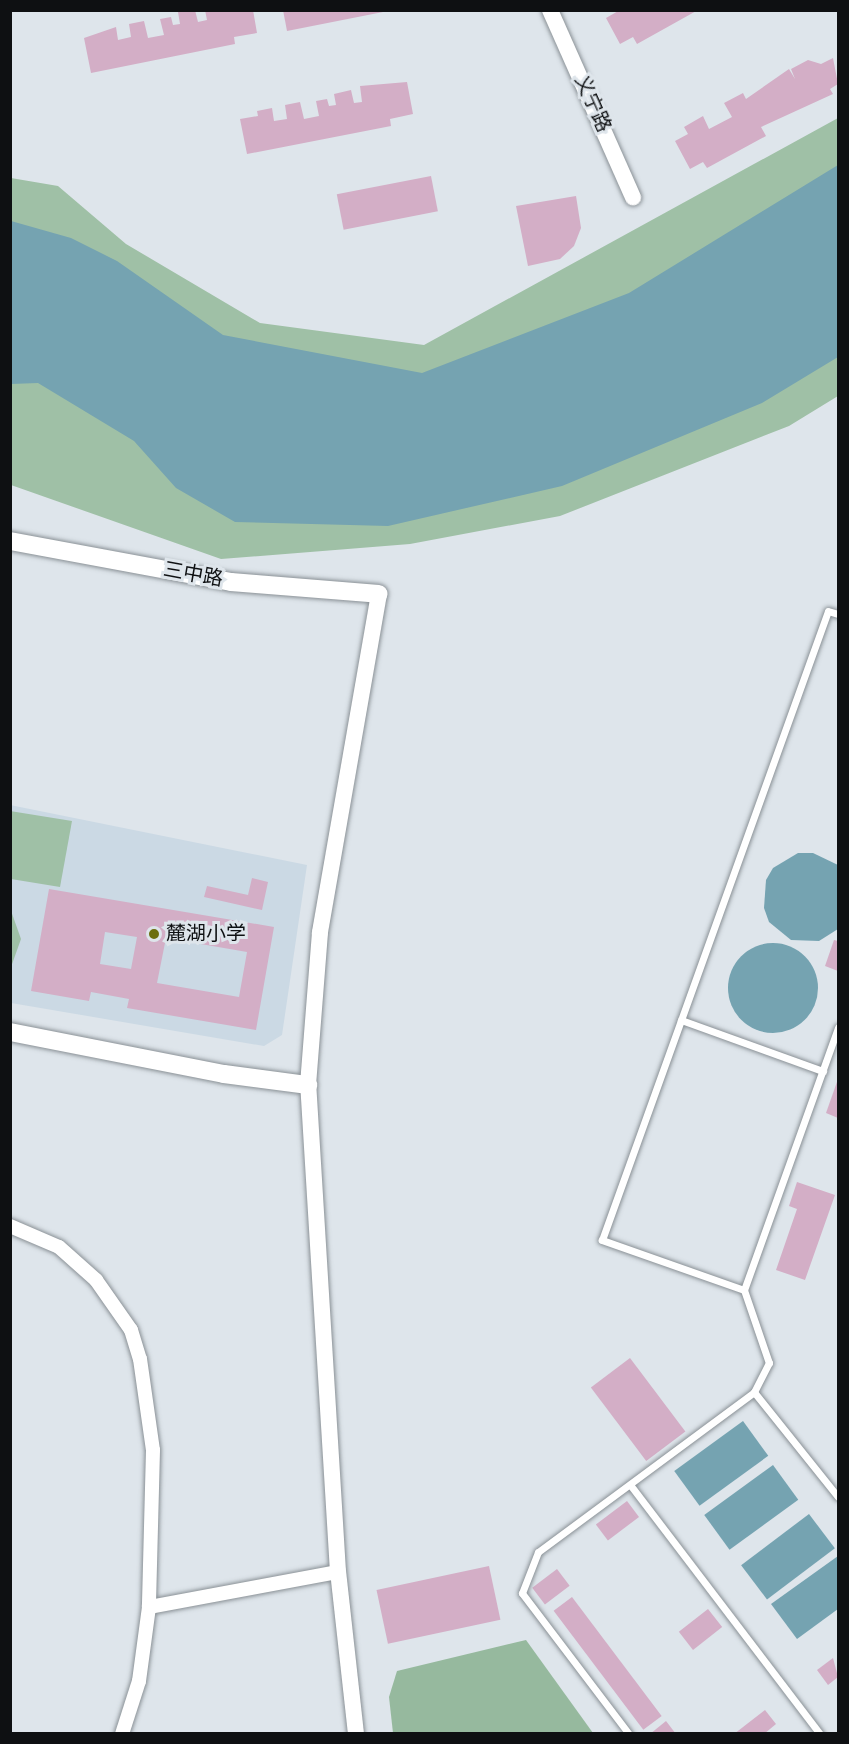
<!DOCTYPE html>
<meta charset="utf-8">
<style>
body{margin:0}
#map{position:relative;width:849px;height:1744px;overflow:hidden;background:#dee5eb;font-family:Spectral,"Noto Sans SC",serif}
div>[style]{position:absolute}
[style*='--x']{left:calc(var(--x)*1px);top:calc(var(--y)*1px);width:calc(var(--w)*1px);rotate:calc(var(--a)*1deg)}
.built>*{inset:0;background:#cbd9e4}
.green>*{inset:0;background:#9fc0a6}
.forest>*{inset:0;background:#96b99e}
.water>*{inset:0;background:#75a3b1;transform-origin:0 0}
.round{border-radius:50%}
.building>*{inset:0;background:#d3aec6;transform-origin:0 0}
.roads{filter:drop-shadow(0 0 2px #8a9196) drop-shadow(0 0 2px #8a9196)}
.service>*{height:7px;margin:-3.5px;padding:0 3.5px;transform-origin:3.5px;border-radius:3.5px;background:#fff}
.minor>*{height:14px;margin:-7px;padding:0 7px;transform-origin:7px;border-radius:7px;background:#fff}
.tertiary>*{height:16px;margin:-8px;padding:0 8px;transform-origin:8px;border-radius:8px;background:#fff}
.secondary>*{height:18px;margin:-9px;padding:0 9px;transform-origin:9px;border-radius:9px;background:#fff}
.dots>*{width:16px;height:16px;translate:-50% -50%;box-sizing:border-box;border:3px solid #dee5eb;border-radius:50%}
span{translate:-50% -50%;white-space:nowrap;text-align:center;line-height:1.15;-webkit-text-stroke:6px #dee5eb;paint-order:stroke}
.street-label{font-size:20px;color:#0e1012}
.poi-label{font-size:20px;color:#0e1012}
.left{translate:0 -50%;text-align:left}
.frame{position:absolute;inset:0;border:12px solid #0e1012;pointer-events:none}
</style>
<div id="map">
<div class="built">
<i style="clip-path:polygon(10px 805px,307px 865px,282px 1035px,264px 1046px,11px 1003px)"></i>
</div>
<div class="green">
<i style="clip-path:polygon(838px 118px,838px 396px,789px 426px,560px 516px,410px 544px,221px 559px,11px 485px,11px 178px,58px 186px,126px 244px,260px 323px,424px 345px)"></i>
<i style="clip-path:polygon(10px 811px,72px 821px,60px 887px,11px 879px)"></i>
<i style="clip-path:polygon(10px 908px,21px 939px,11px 967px,10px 967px)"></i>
</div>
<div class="forest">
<i style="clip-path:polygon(526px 1640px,593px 1733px,393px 1733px,389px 1697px,397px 1671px)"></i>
</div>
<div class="water">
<i style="clip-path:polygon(838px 165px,838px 357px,762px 403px,562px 486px,388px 526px,235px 522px,176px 488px,134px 441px,38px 383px,11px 384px,11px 221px,71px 238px,117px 261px,223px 335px,422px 373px,629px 293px)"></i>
<i style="clip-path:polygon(798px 853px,813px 853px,838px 865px,838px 929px,819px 941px,791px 940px,769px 922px,764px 908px,766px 880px,773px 868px)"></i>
<i class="round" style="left:728px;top:943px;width:90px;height:90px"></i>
<i style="left:743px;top:1421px;width:43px;height:85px;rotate:54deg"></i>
<i style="left:773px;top:1465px;width:43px;height:85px;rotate:54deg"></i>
<i style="left:809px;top:1514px;width:43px;height:85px;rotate:53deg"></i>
<i style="clip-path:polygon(838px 1556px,838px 1609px,797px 1639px,771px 1604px)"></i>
</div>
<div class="building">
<i style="clip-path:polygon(186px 10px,195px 10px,198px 22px,207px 20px,205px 10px,253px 10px,257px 33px,234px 37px,235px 44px,91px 73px,84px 38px,116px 27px,118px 40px,131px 37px,129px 24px,144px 21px,148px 38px,164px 35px,160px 19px,171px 17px,173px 25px,180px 24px,178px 12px)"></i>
<i style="clip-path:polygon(283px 10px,383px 10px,383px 12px,287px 31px)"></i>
<i style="clip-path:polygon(620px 10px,698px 10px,637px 44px,633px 37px,620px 44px,606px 18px)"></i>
<i style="clip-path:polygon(833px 58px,838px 84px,830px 89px,833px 94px,761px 127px,766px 136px,707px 168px,703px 162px,690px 169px,675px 141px,688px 134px,684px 127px,703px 116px,709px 129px,732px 117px,724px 103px,743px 93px,746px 99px,789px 69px,795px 79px,791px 69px,808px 60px,821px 64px)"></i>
<i style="clip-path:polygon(407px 82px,413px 114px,390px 119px,391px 126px,247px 154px,240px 119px,258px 116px,257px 111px,272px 108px,274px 121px,287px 119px,285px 105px,300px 102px,304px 119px,319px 116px,316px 101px,327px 99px,329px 106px,336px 105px,334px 94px,351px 90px,354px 103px,362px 102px,360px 86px)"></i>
<i style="left:431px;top:176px;width:36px;height:96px;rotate:79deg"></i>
<i style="clip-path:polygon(576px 196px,581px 228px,574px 246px,560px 259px,528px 266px,516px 206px)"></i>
<i style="clip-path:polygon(252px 878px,268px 882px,262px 910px,204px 897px,207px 886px,248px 895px)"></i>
<i style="clip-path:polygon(evenodd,49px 889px,274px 927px,256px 1030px,127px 1008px,129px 999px,91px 992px,89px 1001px,31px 991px,49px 889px,105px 932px,137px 937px,131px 969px,100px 964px,105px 932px,49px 889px,166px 938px,247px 952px,239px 997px,157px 983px,166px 938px)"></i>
<i style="clip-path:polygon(834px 940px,838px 941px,838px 971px,825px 966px)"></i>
<i style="clip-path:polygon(838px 1079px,838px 1118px,826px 1113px)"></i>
<i style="clip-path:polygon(797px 1182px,835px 1195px,805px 1280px,776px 1270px,797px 1209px,789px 1206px)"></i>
<i style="left:630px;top:1358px;width:92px;height:49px;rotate:53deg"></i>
<i style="left:627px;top:1501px;width:20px;height:39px;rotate:53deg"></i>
<i style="left:489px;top:1566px;width:55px;height:115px;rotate:78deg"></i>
<i style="left:557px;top:1569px;width:21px;height:31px;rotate:53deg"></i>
<i style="left:572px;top:1597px;width:149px;height:23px;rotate:53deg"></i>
<i style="left:708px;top:1609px;width:23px;height:37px;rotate:52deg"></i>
<i style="clip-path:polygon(833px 1658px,838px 1677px,828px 1685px,817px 1670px)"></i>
<i style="clip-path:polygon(765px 1710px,776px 1724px,764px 1734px,734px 1734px)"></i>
<i style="clip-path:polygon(666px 1721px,676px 1734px,650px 1734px)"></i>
</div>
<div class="roads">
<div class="service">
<i style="--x:681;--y:1020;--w:151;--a:19.8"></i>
<i style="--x:744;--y:1290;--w:151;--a:-160.6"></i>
<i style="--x:602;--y:1240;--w:668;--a:-70.24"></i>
<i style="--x:828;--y:611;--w:10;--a:17"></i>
<i style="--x:754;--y:1392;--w:33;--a:-63"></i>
<i style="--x:769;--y:1363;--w:77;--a:-108.9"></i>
<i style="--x:744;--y:1290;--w:279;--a:-70.3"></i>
<i style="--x:631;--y:1486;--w:312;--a:52.7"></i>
<i style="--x:629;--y:1734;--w:177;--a:-127.2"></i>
<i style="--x:522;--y:1593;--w:44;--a:-68.7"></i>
<i style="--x:538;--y:1552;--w:269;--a:-36.5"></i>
<i style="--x:754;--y:1392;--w:134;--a:51.3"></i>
</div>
<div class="minor">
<i style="--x:10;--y:1226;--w:53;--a:23.2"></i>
<i style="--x:59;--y:1247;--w:50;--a:41.7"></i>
<i style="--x:96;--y:1280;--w:61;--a:55"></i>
<i style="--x:131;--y:1330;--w:30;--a:73"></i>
<i style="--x:140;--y:1359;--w:92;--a:81.9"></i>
<i style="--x:153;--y:1450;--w:157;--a:91.5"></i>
<i style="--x:149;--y:1607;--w:75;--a:97.7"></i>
<i style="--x:139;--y:1681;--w:56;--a:107.8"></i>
<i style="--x:149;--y:1607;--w:192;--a:-10.5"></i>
</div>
<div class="tertiary">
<i style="--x:550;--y:10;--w:205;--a:66.1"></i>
<i style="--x:356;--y:1734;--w:163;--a:-96.3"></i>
<i style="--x:338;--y:1572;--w:488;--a:-93.5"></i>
<i style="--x:308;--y:1085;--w:153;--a:-85.5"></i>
<i style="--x:320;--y:932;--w:343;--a:-80.1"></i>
</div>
<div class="secondary">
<i style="--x:10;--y:541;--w:225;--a:10.5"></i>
<i style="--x:231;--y:582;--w:148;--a:4.6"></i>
<i style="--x:10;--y:1032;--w:218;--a:11.1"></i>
<i style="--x:224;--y:1074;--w:85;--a:7.5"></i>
</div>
</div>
<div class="dots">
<i style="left:154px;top:934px;background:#6b6d0e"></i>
</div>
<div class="street-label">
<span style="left:592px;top:104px;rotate:66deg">义宁路</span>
<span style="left:193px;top:575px;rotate:10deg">三中路</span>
</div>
<div class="poi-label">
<span class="left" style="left:166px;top:934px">麓湖小学</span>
</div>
<div class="frame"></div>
</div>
